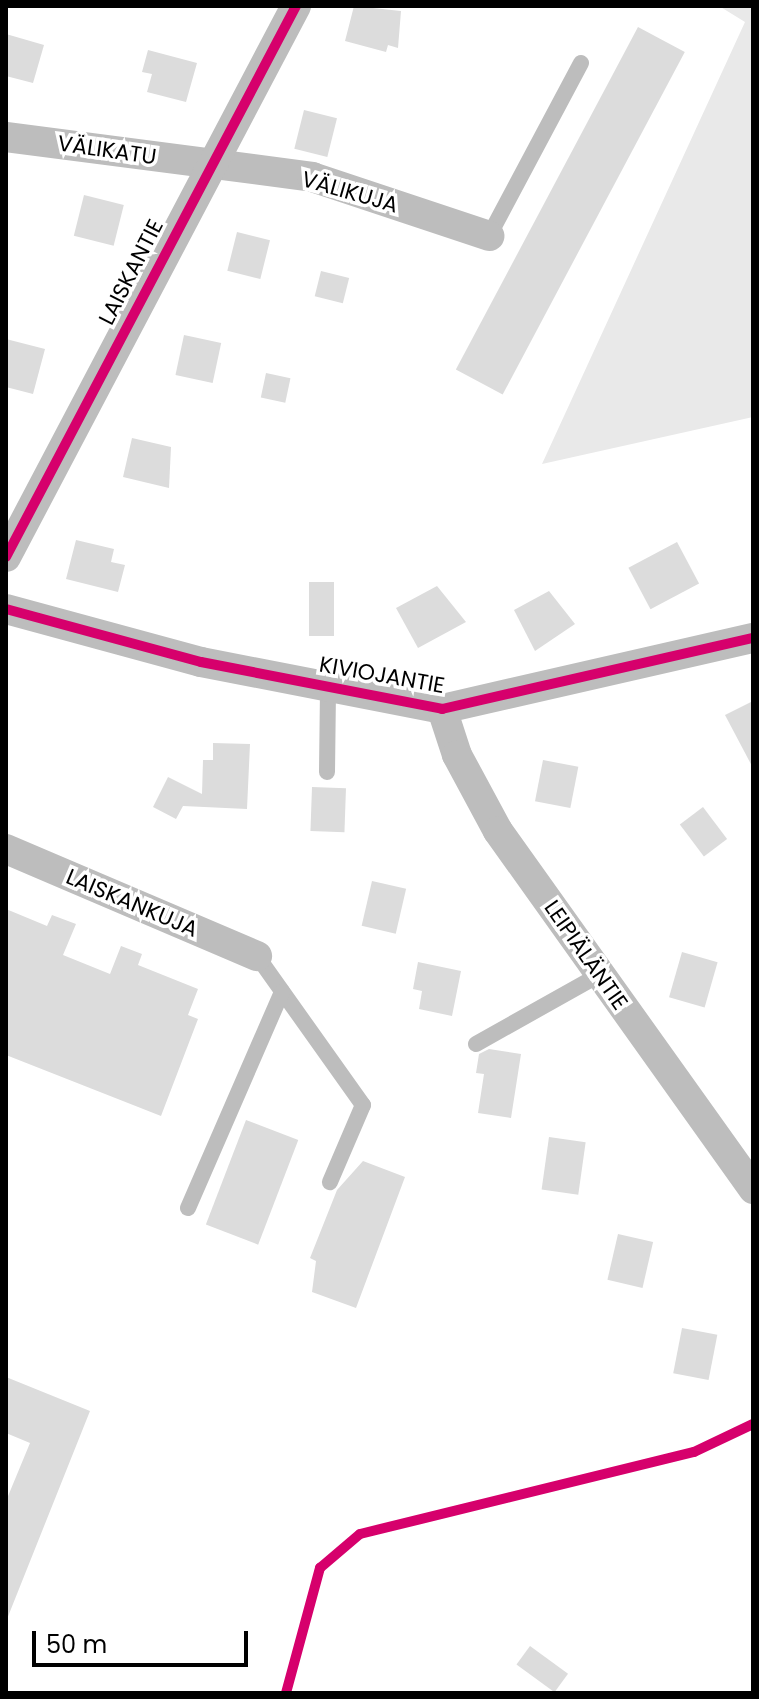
<!DOCTYPE html>
<meta charset="utf-8">
<style>
body{margin:0}
#map{position:relative;width:759px;height:1699px;overflow:hidden;background:#fff;font-family:Poppins,sans-serif}
div>[style]{position:absolute}
[style*='--x']{left:calc(var(--x)*1px);top:calc(var(--y)*1px);width:calc(var(--w)*1px);rotate:calc(var(--a)*1deg)}
.green>*{inset:0;background:#e9e9e9}
.building>*{inset:0;background:#dcdcdc;transform-origin:0 0}
.service>*{height:16px;margin:-8px;padding:0 8px;transform-origin:8px;border-radius:8px;background:#bdbdbd}
.minor>*{height:30px;margin:-15px;padding:0 15px;transform-origin:15px;border-radius:15px;background:#bdbdbd}
.cycleway>*{height:10px;margin:-5px;padding:0 5px;transform-origin:5px;border-radius:5px;background:#d6006c}
span{translate:-50% -50%;white-space:nowrap;text-align:center;line-height:1.15;-webkit-text-stroke:7px #fff;paint-order:stroke}
.street-label{font-size:22px;color:#000}
.frame{position:absolute;inset:0;border:8px solid #000;pointer-events:none}
.scale{position:absolute;left:32px;top:1631px;width:216px;height:36px;box-sizing:border-box;border:4px solid #000;border-top:0;padding-left:10px;font-size:24px;line-height:28px;white-space:nowrap;color:#000;-webkit-text-stroke:6px #fff;paint-order:stroke}
</style>
<div id="map">
<div class="green">
<i style="clip-path:polygon(719px 6px,753px 6px,753px 417px,542px 464px,745px 22px)"></i>
</div>
<div class="building">
<i style="clip-path:polygon(354px 6px,401px 11px,398px 48px,388px 45px,386px 52px,345px 41px)"></i>
<i style="left:638px;top:27px;width:53px;height:388px;rotate:28deg"></i>
<i style="clip-path:polygon(6px 34px,44px 45px,33px 83px,6px 76px)"></i>
<i style="clip-path:polygon(148px 50px,197px 63px,186px 102px,147px 92px,152px 74px,142px 72px)"></i>
<i style="left:304px;top:110px;width:34px;height:40px;rotate:14deg"></i>
<i style="left:84px;top:195px;width:41px;height:42px;rotate:14deg"></i>
<i style="left:237px;top:232px;width:34px;height:40px;rotate:14deg"></i>
<i style="left:321px;top:271px;width:29px;height:26px;rotate:14deg"></i>
<i style="left:184px;top:335px;width:38px;height:41px;rotate:12deg"></i>
<i style="clip-path:polygon(6px 339px,45px 349px,33px 394px,6px 387px)"></i>
<i style="left:266px;top:373px;width:25px;height:25px;rotate:12deg"></i>
<i style="clip-path:polygon(132px 438px,171px 447px,169px 488px,123px 477px)"></i>
<i style="clip-path:polygon(76px 540px,114px 549px,111px 562px,125px 565px,118px 592px,66px 579px)"></i>
<i style="left:677px;top:542px;width:47px;height:55px;rotate:62deg"></i>
<i style="left:309px;top:582px;width:25px;height:54px"></i>
<i style="clip-path:polygon(437px 586px,466px 622px,418px 648px,396px 608px)"></i>
<i style="clip-path:polygon(549px 591px,575px 624px,535px 651px,514px 610px)"></i>
<i style="clip-path:polygon(753px 701px,753px 768px,725px 715px)"></i>
<i style="clip-path:polygon(213px 743px,250px 744px,247px 809px,183px 806px,176px 819px,153px 807px,168px 777px,202px 794px,203px 760px,213px 760px)"></i>
<i style="left:543px;top:760px;width:36px;height:42px;rotate:11deg"></i>
<i style="left:312px;top:787px;width:34px;height:44px;rotate:2deg"></i>
<i style="left:703px;top:807px;width:40px;height:29px;rotate:53deg"></i>
<i style="left:372px;top:881px;width:35px;height:46px;rotate:13deg"></i>
<i style="clip-path:polygon(6px 909px,47px 926px,52px 915px,76px 924px,63px 955px,110px 974px,121px 946px,142px 954px,138px 965px,198px 989px,188px 1015px,198px 1019px,161px 1116px,6px 1055px)"></i>
<i style="left:682px;top:952px;width:37px;height:47px;rotate:16deg"></i>
<i style="clip-path:polygon(418px 962px,461px 971px,452px 1016px,419px 1009px,422px 991px,413px 989px)"></i>
<i style="clip-path:polygon(489px 1049px,521px 1054px,511px 1118px,478px 1113px,484px 1074px,476px 1073px,479px 1054px)"></i>
<i style="left:246px;top:1120px;width:56px;height:112px;rotate:21deg"></i>
<i style="left:549px;top:1137px;width:37px;height:53px;rotate:8deg"></i>
<i style="clip-path:polygon(363px 1161px,405px 1177px,356px 1308px,312px 1292px,316px 1261px,310px 1258px,337px 1190px)"></i>
<i style="left:618px;top:1234px;width:36px;height:47px;rotate:13deg"></i>
<i style="left:682px;top:1328px;width:36px;height:46px;rotate:11deg"></i>
<i style="clip-path:polygon(6px 1377px,90px 1411px,7px 1619px,6px 1501px,30px 1443px,6px 1433px)"></i>
<i style="left:530px;top:1646px;width:47px;height:23px;rotate:36deg"></i>
</div>
<div class="service">
<i style="--x:489;--y:236;--w:196;--a:-62"></i>
<i style="--x:327;--y:772;--w:85;--a:-89.3"></i>
<i style="--x:257;--y:956;--w:183;--a:54.6"></i>
<i style="--x:363;--y:1105;--w:84;--a:113.2"></i>
<i style="--x:476;--y:1044;--w:141;--a:-29.3"></i>
<i style="--x:188;--y:1208;--w:236;--a:-66.5"></i>
</div>
<div class="minor">
<i style="--x:6;--y:137;--w:309;--a:7.4"></i>
<i style="--x:312;--y:177;--w:187;--a:18.4"></i>
<i style="--x:6;--y:557;--w:623;--a:-62.24"></i>
<i style="--x:6;--y:609;--w:202;--a:15.2"></i>
<i style="--x:201;--y:662;--w:246;--a:11"></i>
<i style="--x:442;--y:709;--w:319;--a:-12.9"></i>
<i style="--x:442;--y:709;--w:48;--a:71.9"></i>
<i style="--x:457;--y:755;--w:86;--a:61.7"></i>
<i style="--x:498;--y:831;--w:440;--a:54.5"></i>
<i style="--x:6;--y:849;--w:273;--a:23.1"></i>
</div>
<div class="cycleway">
<i style="--x:6;--y:557;--w:623;--a:-62.24"></i>
<i style="--x:6;--y:609;--w:202;--a:15.2"></i>
<i style="--x:201;--y:662;--w:246;--a:11"></i>
<i style="--x:442;--y:709;--w:319;--a:-12.9"></i>
<i style="--x:286;--y:1693;--w:130;--a:-74.8"></i>
<i style="--x:320;--y:1568;--w:52;--a:-40.4"></i>
<i style="--x:360;--y:1534;--w:344;--a:-13.8"></i>
<i style="--x:694;--y:1452;--w:65;--a:-25.4"></i>
</div>
<div class="street-label">
<span style="left:107px;top:150px;rotate:8deg">VÄLIKATU</span>
<span style="left:350px;top:192px;rotate:16deg">VÄLIKUJA</span>
<span style="left:131px;top:272px;rotate:-63deg">LAISKANTIE</span>
<span style="left:382px;top:675px;rotate:10deg">KIVIOJANTIE</span>
<span style="left:132px;top:903px;rotate:23deg">LAISKANKUJA</span>
<span style="left:586px;top:955px;rotate:55deg">LEIPIÄLÄNTIE</span>
</div>
<div class="frame"></div>
<div class="scale">50 m</div>
</div>
